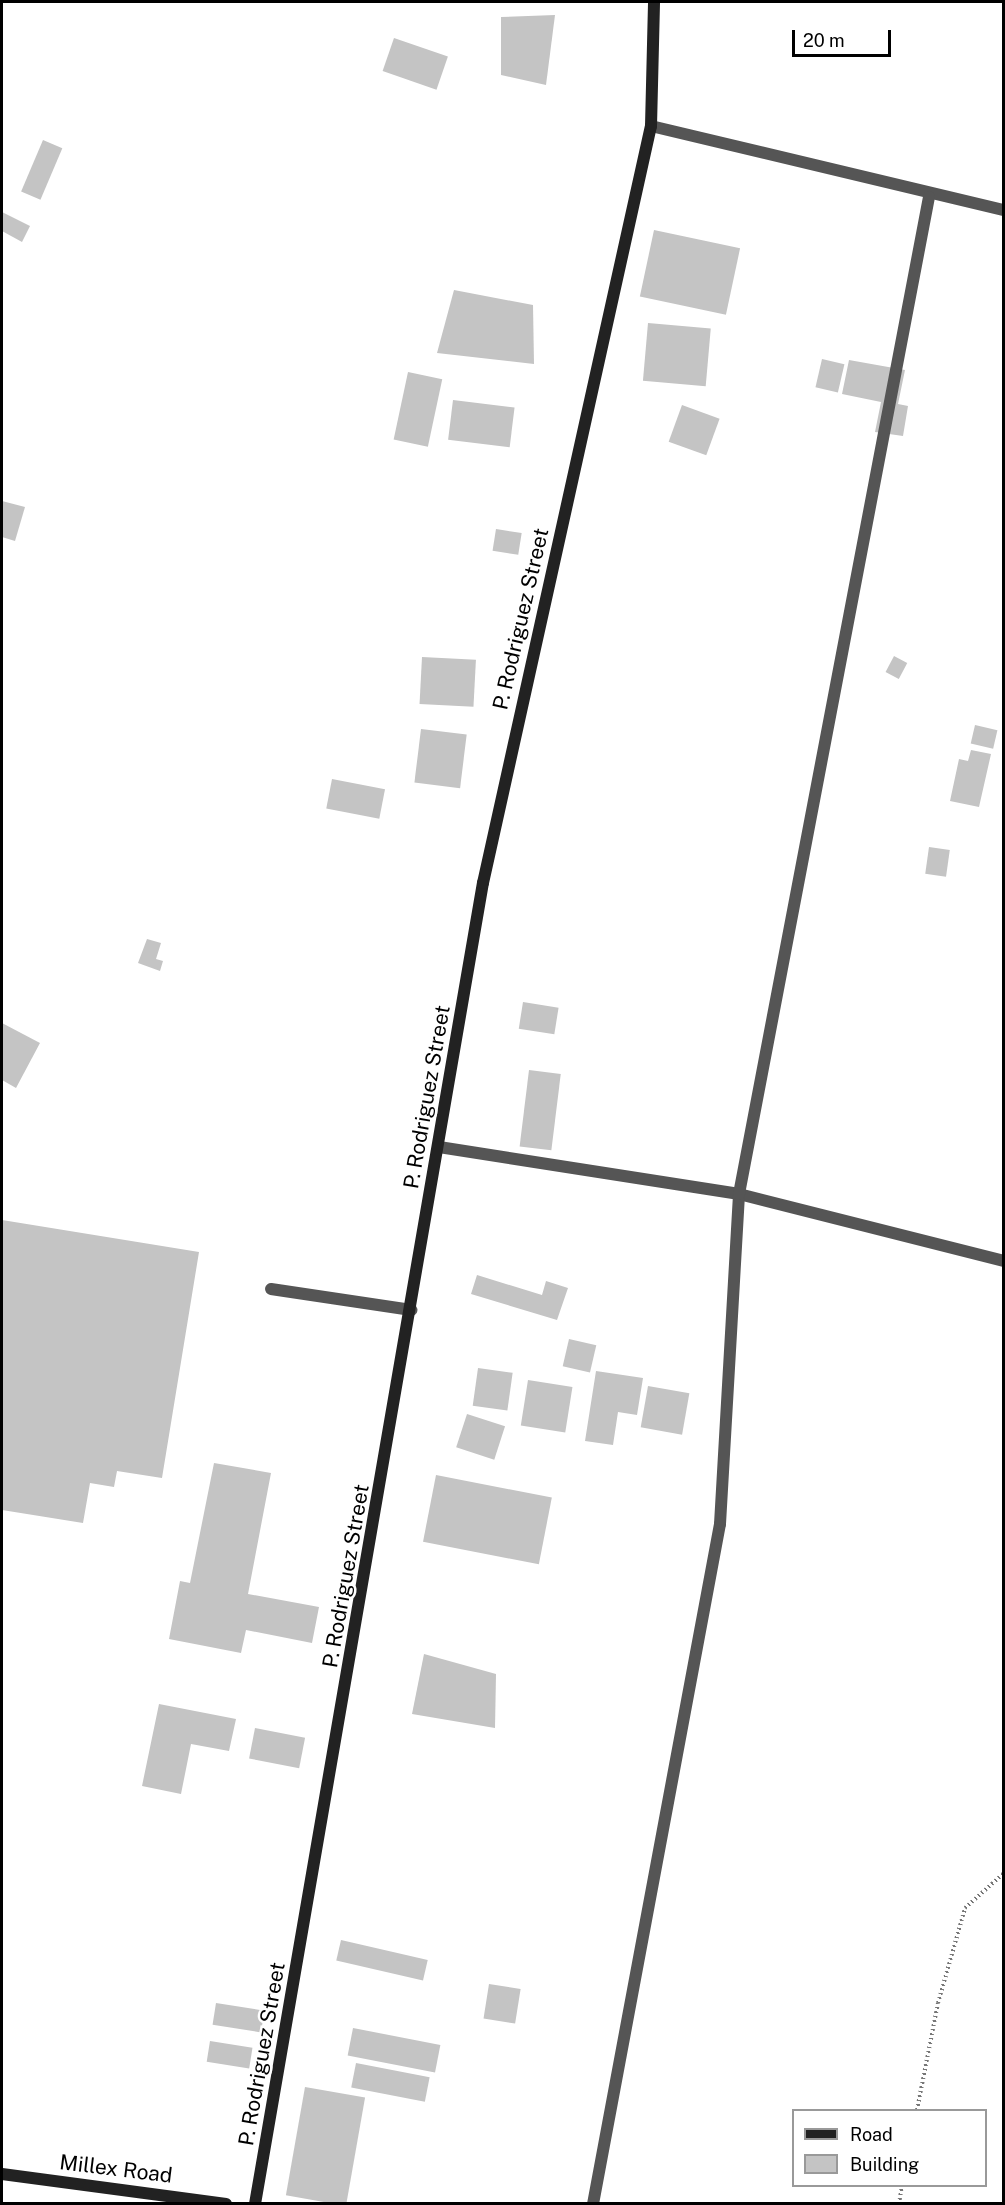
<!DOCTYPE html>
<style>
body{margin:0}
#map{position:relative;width:1005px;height:2205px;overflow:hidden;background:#fff;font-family:"Public Sans",sans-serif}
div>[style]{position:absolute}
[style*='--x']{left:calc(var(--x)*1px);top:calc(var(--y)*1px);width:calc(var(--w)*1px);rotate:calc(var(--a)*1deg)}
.building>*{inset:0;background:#c4c4c4;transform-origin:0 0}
.path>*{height:4px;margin-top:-2px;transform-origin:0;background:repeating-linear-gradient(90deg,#777 0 1.5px,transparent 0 4.5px)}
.lane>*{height:12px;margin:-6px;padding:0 6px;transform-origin:6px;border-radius:6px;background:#555}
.street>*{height:12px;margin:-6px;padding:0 6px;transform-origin:6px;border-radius:6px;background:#555}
.secondary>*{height:12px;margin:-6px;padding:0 6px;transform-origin:6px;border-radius:6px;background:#222}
span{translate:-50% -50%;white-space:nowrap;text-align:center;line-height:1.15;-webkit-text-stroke:5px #fff;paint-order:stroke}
.street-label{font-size:21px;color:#000}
.frame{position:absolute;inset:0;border:3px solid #000;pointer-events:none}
.legend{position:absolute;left:792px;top:2109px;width:195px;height:78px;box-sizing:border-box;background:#fff;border:2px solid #999;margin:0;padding:8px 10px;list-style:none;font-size:18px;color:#000}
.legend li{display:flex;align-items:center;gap:12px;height:30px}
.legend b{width:30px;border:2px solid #999}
.scale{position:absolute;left:792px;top:30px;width:99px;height:27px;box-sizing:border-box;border:3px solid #000;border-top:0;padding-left:8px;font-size:18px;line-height:21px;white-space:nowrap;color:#000;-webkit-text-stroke:4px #fff;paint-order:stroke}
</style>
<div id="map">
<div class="building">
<i style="clip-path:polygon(555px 15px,546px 85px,501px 75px,501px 17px)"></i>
<i style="left:394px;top:38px;width:57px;height:35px;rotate:19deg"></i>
<i style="left:43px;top:140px;width:21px;height:56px;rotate:23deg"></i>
<i style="clip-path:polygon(2px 212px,30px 226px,22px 242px,2px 231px)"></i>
<i style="left:654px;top:230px;width:88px;height:68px;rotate:12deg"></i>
<i style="clip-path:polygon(454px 290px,533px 305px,534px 364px,437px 353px)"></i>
<i style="left:648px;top:323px;width:63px;height:58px;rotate:5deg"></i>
<i style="left:822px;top:359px;width:23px;height:29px;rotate:13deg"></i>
<i style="clip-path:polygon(849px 360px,905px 370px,898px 404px,908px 406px,903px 436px,875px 432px,881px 402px,842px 394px)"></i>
<i style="left:408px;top:372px;width:35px;height:69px;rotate:12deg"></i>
<i style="left:453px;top:400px;width:62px;height:40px;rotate:7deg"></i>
<i style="left:682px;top:405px;width:40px;height:39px;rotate:20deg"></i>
<i style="clip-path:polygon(2px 501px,25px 507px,15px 541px,2px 537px)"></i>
<i style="left:496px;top:529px;width:26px;height:22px;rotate:9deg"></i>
<i style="left:894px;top:656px;width:15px;height:18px;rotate:28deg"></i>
<i style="left:422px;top:657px;width:54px;height:47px;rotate:3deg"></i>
<i style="left:975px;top:725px;width:23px;height:19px;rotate:13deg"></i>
<i style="left:421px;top:729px;width:46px;height:54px;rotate:7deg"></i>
<i style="clip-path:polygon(971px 750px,991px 754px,979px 807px,950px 801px,959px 759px,968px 761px)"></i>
<i style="left:332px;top:779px;width:54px;height:30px;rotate:11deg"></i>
<i style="left:929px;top:847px;width:21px;height:27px;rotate:8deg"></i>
<i style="clip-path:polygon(147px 939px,161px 943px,156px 959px,163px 961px,160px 971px,138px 963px)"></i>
<i style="left:523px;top:1002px;width:36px;height:27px;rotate:9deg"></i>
<i style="clip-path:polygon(2px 1023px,40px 1043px,16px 1088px,2px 1080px)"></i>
<i style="left:529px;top:1070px;width:32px;height:77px;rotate:7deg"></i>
<i style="clip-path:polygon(2px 1220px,199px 1252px,162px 1478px,117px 1471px,114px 1487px,90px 1483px,83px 1523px,2px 1510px)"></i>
<i style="clip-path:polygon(477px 1275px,542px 1295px,546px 1281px,568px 1288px,557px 1320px,471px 1294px)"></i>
<i style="left:569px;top:1339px;width:28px;height:28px;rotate:13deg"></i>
<i style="left:478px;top:1368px;width:35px;height:38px;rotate:8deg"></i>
<i style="clip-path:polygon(596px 1371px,643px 1378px,637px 1415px,618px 1412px,613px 1445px,585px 1441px)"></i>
<i style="left:528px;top:1380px;width:45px;height:46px;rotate:9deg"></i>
<i style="left:648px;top:1386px;width:42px;height:42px;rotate:10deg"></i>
<i style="left:467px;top:1414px;width:40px;height:35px;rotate:18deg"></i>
<i style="clip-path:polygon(214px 1463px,271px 1473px,248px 1594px,319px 1607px,312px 1643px,246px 1630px,241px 1653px,169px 1639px,180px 1581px,190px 1583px)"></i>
<i style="left:436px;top:1475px;width:118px;height:68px;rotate:11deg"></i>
<i style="clip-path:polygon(424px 1654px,496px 1674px,495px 1728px,412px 1714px)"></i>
<i style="clip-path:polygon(159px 1704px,236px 1719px,229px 1751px,191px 1744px,181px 1794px,142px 1786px)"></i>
<i style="left:255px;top:1728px;width:51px;height:31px;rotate:11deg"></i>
<i style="left:341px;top:1940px;width:89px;height:21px;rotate:13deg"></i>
<i style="left:489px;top:1984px;width:32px;height:35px;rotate:9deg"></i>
<i style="left:216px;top:2003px;width:49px;height:22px;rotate:9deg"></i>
<i style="left:353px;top:2028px;width:89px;height:28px;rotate:11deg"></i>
<i style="left:210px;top:2041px;width:43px;height:21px;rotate:9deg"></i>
<i style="left:356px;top:2063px;width:75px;height:25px;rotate:11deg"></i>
<i style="left:305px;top:2087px;width:61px;height:110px;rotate:10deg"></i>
</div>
<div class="path">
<i style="--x:917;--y:2110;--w:109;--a:-78.9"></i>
<i style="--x:938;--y:2003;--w:99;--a:-74.1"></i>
<i style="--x:965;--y:1908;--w:52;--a:-41.9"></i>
<i style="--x:899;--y:2204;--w:18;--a:-81"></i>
</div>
<div class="lane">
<i style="--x:271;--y:1289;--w:142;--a:8.5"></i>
</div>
<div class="street">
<i style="--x:651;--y:126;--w:363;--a:13.4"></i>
<i style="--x:439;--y:1147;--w:304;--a:8.9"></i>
<i style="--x:739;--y:1194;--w:273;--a:14.2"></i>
<i style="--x:593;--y:2204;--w:692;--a:-79.42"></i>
<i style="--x:720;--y:1524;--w:331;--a:-86.7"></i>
<i style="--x:739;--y:1194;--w:1015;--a:-79.21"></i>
</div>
<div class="secondary">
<i style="--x:2;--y:2174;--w:226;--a:7.6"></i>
<i style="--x:255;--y:2204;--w:1341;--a:-80.21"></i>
<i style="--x:483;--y:883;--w:775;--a:-77.49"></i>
<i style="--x:651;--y:126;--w:124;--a:-88.6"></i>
</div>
<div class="street-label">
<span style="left:521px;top:619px;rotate:-77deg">P. Rodriguez Street</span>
<span style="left:427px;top:1097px;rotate:-80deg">P. Rodriguez Street</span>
<span style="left:346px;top:1576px;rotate:-80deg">P. Rodriguez Street</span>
<span style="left:262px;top:2054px;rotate:-80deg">P. Rodriguez Street</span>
<span style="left:116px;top:2169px;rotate:7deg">Millex Road</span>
</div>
<div class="frame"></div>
<ul class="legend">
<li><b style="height:8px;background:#222"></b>Road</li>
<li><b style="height:16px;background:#c4c4c4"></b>Building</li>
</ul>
<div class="scale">20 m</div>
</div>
